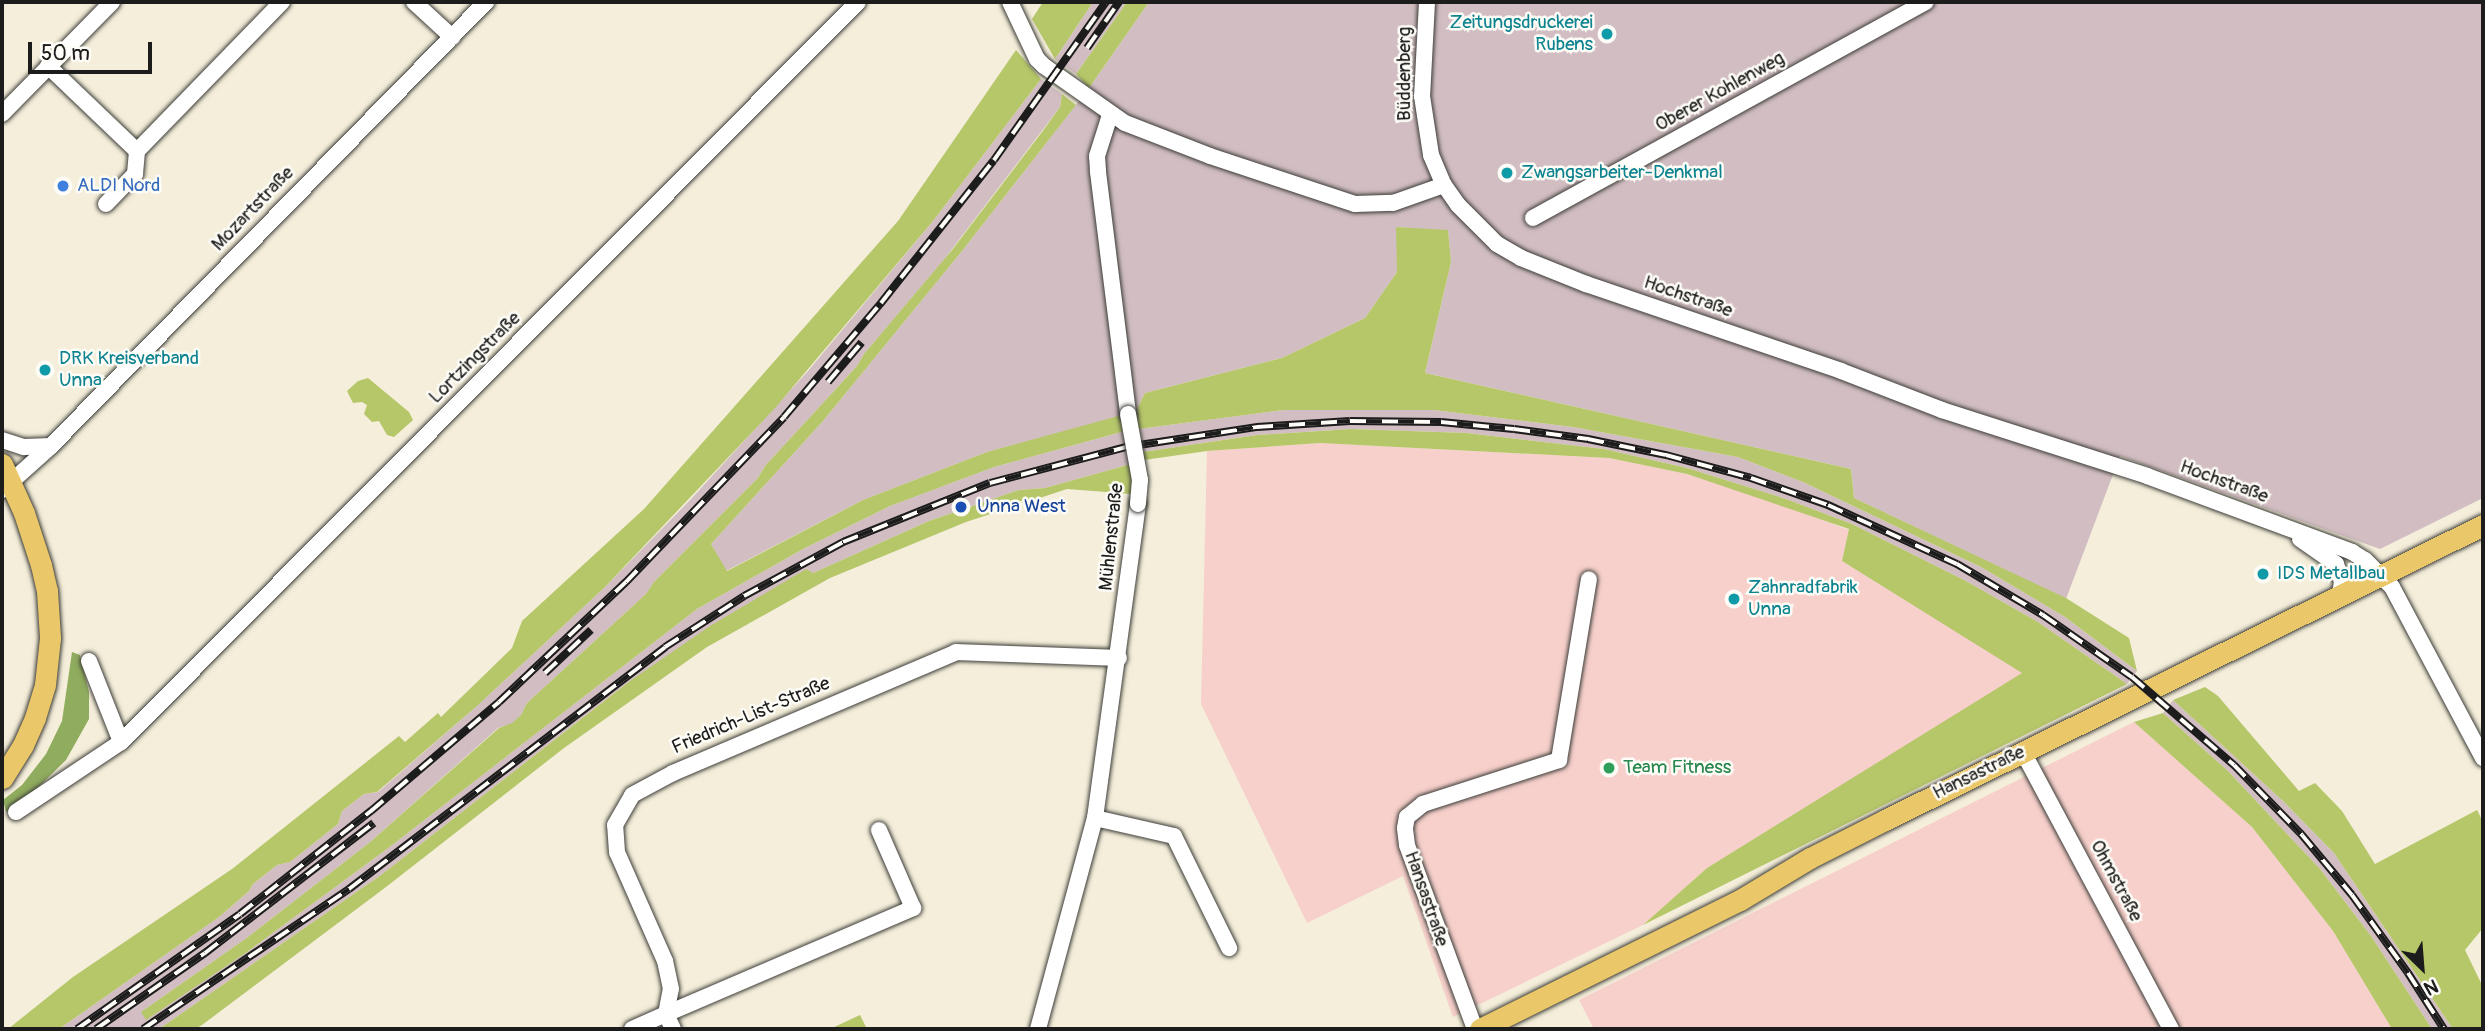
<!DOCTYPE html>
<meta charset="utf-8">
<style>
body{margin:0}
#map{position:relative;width:2485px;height:1031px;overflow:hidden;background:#f4eeda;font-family:Pangolin,sans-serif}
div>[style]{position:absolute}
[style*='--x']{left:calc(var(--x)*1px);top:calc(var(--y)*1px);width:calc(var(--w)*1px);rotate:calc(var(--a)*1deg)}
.built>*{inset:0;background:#f7d0cb}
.industrial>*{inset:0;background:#d2bec2}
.green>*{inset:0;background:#b6c76a}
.forest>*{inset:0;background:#90ac5e}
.roads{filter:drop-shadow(0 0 2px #3c3c38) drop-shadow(0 0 2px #3c3c38)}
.minor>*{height:16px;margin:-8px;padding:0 8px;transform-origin:8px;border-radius:8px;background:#fff}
.major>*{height:21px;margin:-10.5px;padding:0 10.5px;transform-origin:10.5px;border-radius:10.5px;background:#eac769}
.rail>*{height:8px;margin-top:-4px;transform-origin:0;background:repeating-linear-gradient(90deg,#fdfcf7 0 16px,#1c1c1c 0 32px);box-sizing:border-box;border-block:2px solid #1c1c1c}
.bridges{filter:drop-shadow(0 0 2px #3c3c38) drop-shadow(0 0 2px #3c3c38)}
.minor-bridge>*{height:16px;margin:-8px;padding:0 8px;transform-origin:8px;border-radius:8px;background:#fff}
.dots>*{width:19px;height:19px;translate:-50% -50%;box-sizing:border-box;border:4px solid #fdfcf7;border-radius:50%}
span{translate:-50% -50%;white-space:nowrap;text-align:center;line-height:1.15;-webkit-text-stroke:5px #fdfcf7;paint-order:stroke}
.culture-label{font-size:19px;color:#0d838f}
.right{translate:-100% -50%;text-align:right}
.left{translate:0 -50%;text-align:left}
.street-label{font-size:19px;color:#1c1c1c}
.shop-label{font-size:19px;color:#366cbe}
.transit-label{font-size:19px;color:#164399}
.leisure-label{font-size:19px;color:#27864d}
.frame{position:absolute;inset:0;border:4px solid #1c1c1c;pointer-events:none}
.north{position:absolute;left:2387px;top:933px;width:70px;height:70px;-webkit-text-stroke:5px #fdfcf7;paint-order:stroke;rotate:155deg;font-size:19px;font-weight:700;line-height:28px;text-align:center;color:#1c1c1c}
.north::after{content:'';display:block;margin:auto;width:24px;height:32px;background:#1c1c1c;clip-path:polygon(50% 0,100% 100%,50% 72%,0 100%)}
.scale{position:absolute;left:28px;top:42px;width:124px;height:32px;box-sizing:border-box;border:4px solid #1c1c1c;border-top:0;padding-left:9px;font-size:21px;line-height:24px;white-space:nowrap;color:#1c1c1c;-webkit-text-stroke:5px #fdfcf7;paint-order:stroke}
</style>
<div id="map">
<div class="built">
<i style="clip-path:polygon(1320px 443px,1609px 458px,1687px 474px,1784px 505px,1849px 530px,1842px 561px,2023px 673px,1707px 868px,1643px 925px,1453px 1017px,1403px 876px,1307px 923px,1201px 704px,1207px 451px)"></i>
<i style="clip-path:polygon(2134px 722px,2252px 827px,2333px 931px,2392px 1029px,1594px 1029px,1579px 1000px)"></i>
</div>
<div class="industrial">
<i style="clip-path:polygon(1093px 2px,1127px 2px,1076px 74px,1055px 59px)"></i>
<i style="clip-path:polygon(1149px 2px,2483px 2px,2483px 498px,2380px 549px,2120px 456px,2066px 599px,1854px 498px,1851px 469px,1425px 373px,1451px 262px,1448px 231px,1397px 227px,1397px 272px,1365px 318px,1282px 358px,1145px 393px,1135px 413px,987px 452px,863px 500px,726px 571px,711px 544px,823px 421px,962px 251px,1089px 88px)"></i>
<i style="clip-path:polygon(1041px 79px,1062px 94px,1060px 107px,943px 261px,864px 354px,857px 366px,765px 466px,758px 478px,653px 583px,646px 594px,527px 703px,521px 715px,512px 724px,498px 728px,369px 843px,248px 937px,141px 1012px,247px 952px,387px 849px,697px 609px,803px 549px,890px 506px,994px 467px,1125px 431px,1131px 464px,1045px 488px,1019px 490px,929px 521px,813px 573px,630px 681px,381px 875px,159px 1029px,59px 1029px,219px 917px,249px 891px,253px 884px,277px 865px,290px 862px,338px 824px,342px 811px,364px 794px,378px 792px,477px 706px,605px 587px,691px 499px,808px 371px,933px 221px)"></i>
<i style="clip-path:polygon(1283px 410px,1434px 410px,1573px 427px,1738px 457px,1803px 482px,1981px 567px,2065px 617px,2137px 671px,2127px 684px,2038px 622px,1966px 581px,1852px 524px,1786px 499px,1687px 468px,1604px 449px,1467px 433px,1351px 429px,1257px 435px,1143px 452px,1138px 429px)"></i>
<i style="clip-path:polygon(2173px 700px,2283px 801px,2334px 853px,2453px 1029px,2432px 1029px,2371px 936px,2320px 869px,2228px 771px,2163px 713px)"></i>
</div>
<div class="green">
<i style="clip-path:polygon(1043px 2px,1093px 2px,1055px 59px,1032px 19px)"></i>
<i style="clip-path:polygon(1127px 2px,1149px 2px,1089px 88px,1076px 74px)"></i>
<i style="clip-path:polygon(1016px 50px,1041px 79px,933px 221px,776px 407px,605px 587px,477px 706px,377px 792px,364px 794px,342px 811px,338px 824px,290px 862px,277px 865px,253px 884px,249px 891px,219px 917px,59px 1029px,8px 1029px,73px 977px,232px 869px,399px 736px,405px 742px,438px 713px,441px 717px,512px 648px,522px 621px,644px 509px,898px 221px)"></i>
<i style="clip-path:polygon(1062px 94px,1076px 105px,962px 251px,823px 421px,711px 544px,727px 571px,863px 500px,987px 452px,1122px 415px,1125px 431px,994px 467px,890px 506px,803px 549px,697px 609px,387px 849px,247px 952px,146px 1020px,141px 1012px,248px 937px,369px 843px,499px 728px,512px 723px,521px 715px,527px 703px,646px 594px,653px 583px,758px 478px,765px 466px,857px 366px,864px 354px,952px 250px,1042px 132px,1060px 107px)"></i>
<i style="clip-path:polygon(1396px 227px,1448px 230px,1451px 262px,1425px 373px,1851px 469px,1854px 498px,2066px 598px,2129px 638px,2137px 671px,2065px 617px,1981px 567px,1803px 482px,1738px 457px,1573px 427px,1434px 410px,1283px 410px,1138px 429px,1135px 413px,1145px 393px,1282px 358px,1365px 318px,1397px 272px)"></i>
<i style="clip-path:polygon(368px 378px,409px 412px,413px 420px,394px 437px,387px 435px,379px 421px,372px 422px,364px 414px,367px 405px,362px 402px,353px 403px,347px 391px,358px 381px)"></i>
<i style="clip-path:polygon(1351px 429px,1467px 433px,1604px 449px,1687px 468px,1786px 499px,1852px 524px,1966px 581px,2038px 622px,2127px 684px,1643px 925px,1707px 868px,2022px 673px,1842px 561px,1849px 529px,1687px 474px,1609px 458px,1320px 443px,1207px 451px,1144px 460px,1143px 452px,1257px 435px)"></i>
<i style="clip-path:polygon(1131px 464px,1132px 494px,1067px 489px,966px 522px,830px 578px,707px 647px,564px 748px,386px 887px,202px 1025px,195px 1029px,159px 1029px,381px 875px,630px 681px,710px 626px,806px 569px,813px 573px,929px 521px,1019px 490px,1045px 488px)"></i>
<i style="clip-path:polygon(2205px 687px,2218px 696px,2299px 791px,2315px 783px,2342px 811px,2375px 864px,2477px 810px,2483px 822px,2483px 928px,2465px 950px,2483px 987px,2483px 1029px,2453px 1029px,2334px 853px,2283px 801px,2173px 700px)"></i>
<i style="clip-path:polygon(2163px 713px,2228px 771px,2320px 869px,2371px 936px,2432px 1029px,2392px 1029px,2333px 931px,2252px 827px,2134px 722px)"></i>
<i style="clip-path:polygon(860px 1015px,867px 1029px,830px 1029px)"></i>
</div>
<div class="forest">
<i style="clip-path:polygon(72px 652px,80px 655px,89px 692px,89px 719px,66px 760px,20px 805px,6px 812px,3px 800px,22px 785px,46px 754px,62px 721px)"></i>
</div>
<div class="roads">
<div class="minor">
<i style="--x:414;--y:2;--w:52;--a:42.6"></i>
<i style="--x:1010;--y:2;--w:63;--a:64.7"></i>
<i style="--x:1037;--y:59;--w:10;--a:45"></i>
<i style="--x:1044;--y:66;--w:99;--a:35.1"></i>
<i style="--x:1125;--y:123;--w:91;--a:21.2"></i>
<i style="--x:1210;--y:156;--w:153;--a:18.3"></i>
<i style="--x:1355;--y:204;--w:38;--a:-2"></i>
<i style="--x:1393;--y:203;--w:54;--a:-19.4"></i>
<i style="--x:1427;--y:2;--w:94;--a:93"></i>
<i style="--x:1422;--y:96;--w:60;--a:81.3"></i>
<i style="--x:1431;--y:155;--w:33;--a:67"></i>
<i style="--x:1444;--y:185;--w:24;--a:55"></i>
<i style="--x:1458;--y:205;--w:55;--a:45"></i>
<i style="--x:1497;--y:244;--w:28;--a:30"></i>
<i style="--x:1521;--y:258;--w:70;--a:21.8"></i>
<i style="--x:1586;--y:284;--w:269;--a:18.8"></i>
<i style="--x:1841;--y:371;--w:108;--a:21.1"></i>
<i style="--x:1942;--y:410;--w:215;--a:17.8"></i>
<i style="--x:2147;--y:476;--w:219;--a:20.3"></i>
<i style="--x:2352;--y:552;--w:15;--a:32"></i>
<i style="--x:2365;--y:560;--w:38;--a:45"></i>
<i style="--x:2392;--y:587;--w:194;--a:62"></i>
<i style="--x:48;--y:66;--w:123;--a:43.7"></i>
<i style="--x:137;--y:151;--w:208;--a:-45.8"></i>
<i style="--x:2;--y:114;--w:157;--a:-45.5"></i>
<i style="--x:1110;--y:115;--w:43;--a:107.6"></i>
<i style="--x:1097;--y:156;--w:16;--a:86"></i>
<i style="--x:1098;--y:172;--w:244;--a:82.9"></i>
<i style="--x:106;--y:204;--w:42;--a:-46"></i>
<i style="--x:135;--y:174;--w:23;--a:-85"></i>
<i style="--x:1533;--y:218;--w:448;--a:-28.8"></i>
<i style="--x:2;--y:440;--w:23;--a:18"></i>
<i style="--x:24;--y:447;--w:27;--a:-2"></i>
<i style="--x:2;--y:490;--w:66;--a:-41.9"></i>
<i style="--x:51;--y:446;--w:622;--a:-45.59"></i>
<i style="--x:2300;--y:539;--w:44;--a:34.8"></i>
<i style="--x:2336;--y:564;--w:18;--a:71"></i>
<i style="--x:2342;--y:581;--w:15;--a:98"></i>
<i style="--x:89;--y:661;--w:87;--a:68.4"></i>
<i style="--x:2023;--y:752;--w:314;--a:61.9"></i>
<i style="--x:16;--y:812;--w:126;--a:-33.7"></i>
<i style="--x:121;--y:742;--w:1044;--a:-45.12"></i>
<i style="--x:1095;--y:818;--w:81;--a:12.8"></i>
<i style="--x:1174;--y:836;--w:125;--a:63.8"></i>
<i style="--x:632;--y:1029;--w:37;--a:-24"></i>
<i style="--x:666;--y:1014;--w:25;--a:-79"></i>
<i style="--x:671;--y:989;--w:29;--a:-102"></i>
<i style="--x:665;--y:961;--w:119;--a:-113.8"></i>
<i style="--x:617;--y:852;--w:27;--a:-94"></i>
<i style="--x:615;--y:825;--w:34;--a:-60"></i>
<i style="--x:632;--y:795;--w:47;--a:-28.2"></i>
<i style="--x:673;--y:773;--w:308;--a:-23.1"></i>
<i style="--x:956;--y:652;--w:163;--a:2.1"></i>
<i style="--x:673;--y:1029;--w:17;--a:-115"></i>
<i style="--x:666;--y:1014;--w:269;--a:-23.2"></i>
<i style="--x:913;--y:908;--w:85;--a:-113.6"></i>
<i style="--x:1038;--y:1029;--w:219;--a:-74.9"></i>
<i style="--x:1095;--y:818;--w:317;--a:-82.2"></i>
<i style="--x:1475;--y:1029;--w:196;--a:-110.3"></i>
<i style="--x:1407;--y:845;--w:17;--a:-97"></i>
<i style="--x:1405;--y:828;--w:11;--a:-80"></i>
<i style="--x:1407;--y:817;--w:21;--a:-39"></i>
<i style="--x:1423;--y:804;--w:143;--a:-17.9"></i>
<i style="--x:1559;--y:760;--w:183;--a:-80.6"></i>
</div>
<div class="major">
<i style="--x:2;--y:464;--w:54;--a:65.8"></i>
<i style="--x:24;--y:513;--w:55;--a:71.9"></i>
<i style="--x:41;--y:565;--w:27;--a:77"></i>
<i style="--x:47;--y:591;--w:47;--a:86.3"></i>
<i style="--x:50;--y:638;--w:47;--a:96.1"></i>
<i style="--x:45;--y:685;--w:34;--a:107"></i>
<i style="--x:35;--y:718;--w:30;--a:114"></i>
<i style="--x:23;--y:745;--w:39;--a:122"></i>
<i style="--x:1480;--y:1029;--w:290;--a:-26.4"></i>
<i style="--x:1740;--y:900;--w:82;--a:-31"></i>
<i style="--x:1810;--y:858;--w:84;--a:-26.9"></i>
<i style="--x:1885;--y:820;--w:667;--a:-26.26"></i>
</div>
</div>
<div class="rail">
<i style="--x:1087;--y:48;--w:56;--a:-55.2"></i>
<i style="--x:828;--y:382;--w:52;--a:-49.6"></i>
<i style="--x:545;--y:673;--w:63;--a:-43.1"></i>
<i style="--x:77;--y:1029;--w:199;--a:-35.2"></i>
<i style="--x:240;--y:914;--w:167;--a:-38.2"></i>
<i style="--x:371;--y:811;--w:168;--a:-40.4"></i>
<i style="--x:499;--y:702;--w:175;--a:-43.4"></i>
<i style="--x:626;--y:582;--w:228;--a:-46.2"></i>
<i style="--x:784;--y:417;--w:150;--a:-49.6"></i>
<i style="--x:881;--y:303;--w:182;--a:-51.7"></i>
<i style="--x:994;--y:160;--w:194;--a:-54.7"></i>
<i style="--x:96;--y:1029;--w:133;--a:-34.9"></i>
<i style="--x:205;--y:953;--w:213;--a:-37.6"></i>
<i style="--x:143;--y:1029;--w:249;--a:-34.2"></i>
<i style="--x:349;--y:889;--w:398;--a:-37.4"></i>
<i style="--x:665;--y:647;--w:94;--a:-32.8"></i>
<i style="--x:744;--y:596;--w:113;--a:-28.6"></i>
<i style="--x:843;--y:542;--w:158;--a:-21.9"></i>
<i style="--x:990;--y:483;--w:141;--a:-14.8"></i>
<i style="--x:1126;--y:447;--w:133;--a:-8.7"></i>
<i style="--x:1257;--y:427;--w:93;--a:-3.7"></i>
<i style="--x:1350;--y:421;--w:91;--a:0.6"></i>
<i style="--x:1441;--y:422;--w:73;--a:5.5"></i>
<i style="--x:1514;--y:429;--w:75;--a:7.7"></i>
<i style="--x:1588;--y:439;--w:80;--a:11.6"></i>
<i style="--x:1666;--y:455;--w:88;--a:15.1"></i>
<i style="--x:1751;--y:478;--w:82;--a:19.3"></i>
<i style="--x:1828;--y:505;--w:142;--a:24.6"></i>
<i style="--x:1957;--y:564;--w:100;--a:30.7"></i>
<i style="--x:2043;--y:615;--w:108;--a:34.9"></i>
<i style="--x:2132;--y:677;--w:135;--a:40.8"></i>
<i style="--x:2234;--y:765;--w:98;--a:45.8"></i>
<i style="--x:2302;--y:835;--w:78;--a:50.2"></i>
<i style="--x:2352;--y:895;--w:96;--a:54.3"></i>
<i style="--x:2408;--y:973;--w:67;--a:57.3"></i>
</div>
<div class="bridges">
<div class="minor-bridge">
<i style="--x:1128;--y:414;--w:67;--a:79.7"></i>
<i style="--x:1140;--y:480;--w:24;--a:95"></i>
</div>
</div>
<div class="dots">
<i style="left:1607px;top:34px;background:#0f9aa8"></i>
<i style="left:1507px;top:173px;background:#0f9aa8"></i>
<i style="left:63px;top:186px;background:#3f7fe0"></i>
<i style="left:45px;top:370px;background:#0f9aa8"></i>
<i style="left:961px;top:507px;background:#1a4fb4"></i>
<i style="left:2263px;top:574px;background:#0f9aa8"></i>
<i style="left:1734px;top:599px;background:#0f9aa8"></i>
<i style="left:1609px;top:768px;background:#2e9e5b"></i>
</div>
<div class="culture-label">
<span class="right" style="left:1593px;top:34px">Zeitungsdruckerei<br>Rubens</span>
<span class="left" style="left:1521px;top:173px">Zwangsarbeiter-Denkmal</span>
<span class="left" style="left:59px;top:370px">DRK Kreisverband<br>Unna</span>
<span class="left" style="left:2277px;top:574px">IDS Metallbau</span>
<span class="left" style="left:1748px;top:599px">Zahnradfabrik<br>Unna</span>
</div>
<div class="street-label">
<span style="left:1405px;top:74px;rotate:-90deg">Büddenberg</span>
<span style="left:1720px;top:92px;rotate:-29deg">Oberer Kohlenweg</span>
<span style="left:253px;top:209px;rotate:-46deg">Mozartstraße</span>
<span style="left:1688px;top:297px;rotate:19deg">Hochstraße</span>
<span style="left:475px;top:358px;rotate:-45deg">Lortzingstraße</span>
<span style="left:2224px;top:482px;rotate:20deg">Hochstraße</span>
<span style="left:1112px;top:537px;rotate:-84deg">Mühlenstraße</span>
<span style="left:751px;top:716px;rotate:-23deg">Friedrich-List-Straße</span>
<span style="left:1979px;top:773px;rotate:-26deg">Hansastraße</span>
<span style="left:2116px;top:881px;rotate:62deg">Ohmstraße</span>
<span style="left:1426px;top:899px;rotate:71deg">Hansastraße</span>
</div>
<div class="shop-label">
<span class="left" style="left:77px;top:186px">ALDI Nord</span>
</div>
<div class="transit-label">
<span class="left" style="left:977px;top:507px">Unna West</span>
</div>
<div class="leisure-label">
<span class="left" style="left:1623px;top:768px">Team Fitness</span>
</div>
<div class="frame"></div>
<div class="north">N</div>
<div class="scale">50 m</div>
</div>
